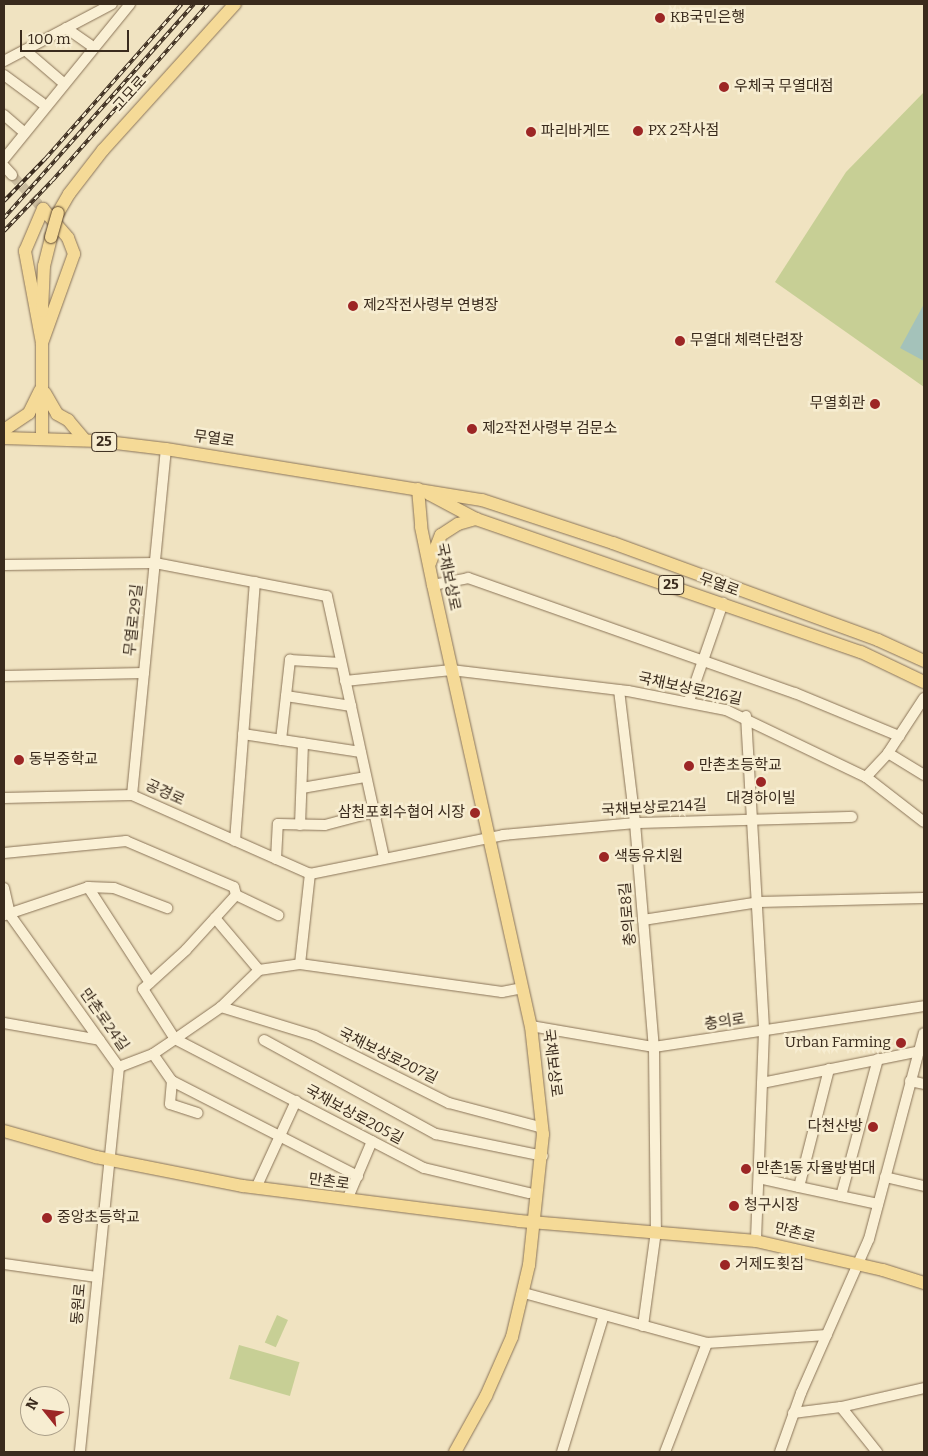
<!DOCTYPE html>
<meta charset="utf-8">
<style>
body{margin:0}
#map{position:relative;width:928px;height:1456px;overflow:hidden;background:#f0e3c1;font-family:Bitter,"Noto Sans KR",serif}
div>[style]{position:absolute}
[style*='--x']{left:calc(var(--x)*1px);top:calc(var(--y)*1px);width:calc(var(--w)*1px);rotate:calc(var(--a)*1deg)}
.green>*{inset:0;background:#c7cf95;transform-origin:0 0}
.water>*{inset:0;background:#a4c2ba}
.minor-tunnel>*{height:10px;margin-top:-5px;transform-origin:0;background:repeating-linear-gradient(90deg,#ccbea0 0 10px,transparent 0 15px)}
.roads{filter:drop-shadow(0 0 1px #8a7458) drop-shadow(0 0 1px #8a7458)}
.minor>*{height:10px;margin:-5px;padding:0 5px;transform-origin:5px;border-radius:5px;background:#faf0d5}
.major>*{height:12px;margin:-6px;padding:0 6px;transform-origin:6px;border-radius:6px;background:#f5da97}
.rail>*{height:4px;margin-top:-2px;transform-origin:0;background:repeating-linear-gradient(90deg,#f7edd1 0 5.5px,#3a2b1d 0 11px);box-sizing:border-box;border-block:1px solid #3a2b1d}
.bridges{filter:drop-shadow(0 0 1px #58422c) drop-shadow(0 0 1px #58422c)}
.major-bridge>*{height:12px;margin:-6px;padding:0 6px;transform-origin:6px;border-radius:6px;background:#f5da97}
.dots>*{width:14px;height:14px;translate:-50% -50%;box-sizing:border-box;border:2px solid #f7edd1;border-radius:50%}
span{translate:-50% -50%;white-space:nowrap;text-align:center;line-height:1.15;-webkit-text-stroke:5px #f7edd1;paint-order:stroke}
.shield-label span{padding:1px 4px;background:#f7edd1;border:1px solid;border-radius:4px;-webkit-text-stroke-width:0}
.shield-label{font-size:14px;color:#3a2b1d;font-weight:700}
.poi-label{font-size:15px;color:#3a2b1d}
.left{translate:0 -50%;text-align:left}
.right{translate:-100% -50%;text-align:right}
.street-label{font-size:15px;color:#3a2b1d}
.frame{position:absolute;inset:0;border:5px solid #3a2b1d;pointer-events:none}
.north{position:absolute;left:20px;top:1386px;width:50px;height:50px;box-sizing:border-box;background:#f7edd1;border:1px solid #ab9f89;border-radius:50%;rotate:299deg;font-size:14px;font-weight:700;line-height:20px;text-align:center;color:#3a2b1d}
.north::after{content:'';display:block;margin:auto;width:18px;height:22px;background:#9c2625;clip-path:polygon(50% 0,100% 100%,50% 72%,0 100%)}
.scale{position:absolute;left:20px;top:30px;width:109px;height:22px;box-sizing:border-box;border:2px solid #3a2b1d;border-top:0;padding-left:6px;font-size:15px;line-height:18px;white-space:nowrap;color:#3a2b1d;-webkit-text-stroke:4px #f7edd1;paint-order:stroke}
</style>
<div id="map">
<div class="green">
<i style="clip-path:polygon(924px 92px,924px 387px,775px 282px,846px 172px)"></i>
<i style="left:277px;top:1315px;width:12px;height:30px;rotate:24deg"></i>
<i style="left:239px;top:1345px;width:63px;height:35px;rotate:16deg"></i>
</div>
<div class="water">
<i style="clip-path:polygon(924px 304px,924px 361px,900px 348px)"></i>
</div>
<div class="minor-tunnel">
<i style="--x:12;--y:175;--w:42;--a:47.9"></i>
</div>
<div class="roads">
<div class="minor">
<i style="--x:66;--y:28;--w:29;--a:35"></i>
<i style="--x:25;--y:50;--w:48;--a:40.7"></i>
<i style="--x:4;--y:61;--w:122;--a:-27.8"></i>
<i style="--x:4;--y:75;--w:47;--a:36.4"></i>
<i style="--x:4;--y:115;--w:23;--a:41"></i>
<i style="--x:4;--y:159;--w:200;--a:-50.9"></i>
<i style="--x:4;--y:166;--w:12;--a:48"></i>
<i style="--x:4;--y:565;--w:151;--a:-0.8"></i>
<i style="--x:155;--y:563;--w:175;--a:10.9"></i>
<i style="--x:327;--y:596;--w:268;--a:77.7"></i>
<i style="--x:433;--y:585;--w:36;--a:-11"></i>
<i style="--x:468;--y:578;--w:347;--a:19.4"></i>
<i style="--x:795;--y:693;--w:113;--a:22.5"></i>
<i style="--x:4;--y:676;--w:140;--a:-1.2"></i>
<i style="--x:345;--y:681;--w:107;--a:-5.9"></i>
<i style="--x:451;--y:670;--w:178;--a:6.8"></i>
<i style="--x:628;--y:691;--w:100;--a:11"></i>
<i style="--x:726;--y:710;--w:155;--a:25.6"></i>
<i style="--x:866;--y:777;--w:73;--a:37.8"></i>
<i style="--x:619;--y:690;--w:134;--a:83.1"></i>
<i style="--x:635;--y:823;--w:225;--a:85.2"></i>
<i style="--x:654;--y:1047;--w:184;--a:89.4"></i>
<i style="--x:656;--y:1231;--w:96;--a:97.8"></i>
<i style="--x:286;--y:696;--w:66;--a:8.7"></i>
<i style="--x:689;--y:701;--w:104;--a:-70.9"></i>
<i style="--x:746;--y:716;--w:316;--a:86.7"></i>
<i style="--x:764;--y:1031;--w:210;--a:92.2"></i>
<i style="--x:243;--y:734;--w:119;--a:8.7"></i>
<i style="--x:281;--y:740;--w:81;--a:-83.6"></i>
<i style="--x:290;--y:660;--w:51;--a:3.4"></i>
<i style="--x:888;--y:753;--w:42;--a:31.4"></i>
<i style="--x:866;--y:777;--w:33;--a:-47"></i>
<i style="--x:888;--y:753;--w:66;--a:-56.8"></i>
<i style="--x:302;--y:788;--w:65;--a:-9.8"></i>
<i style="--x:132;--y:795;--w:348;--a:-84.4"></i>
<i style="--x:4;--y:798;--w:128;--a:-1.3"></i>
<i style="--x:132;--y:795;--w:195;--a:23.9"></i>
<i style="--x:310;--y:874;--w:197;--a:-11.4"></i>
<i style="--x:503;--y:835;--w:133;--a:-5.2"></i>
<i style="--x:635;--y:823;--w:217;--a:-1.6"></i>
<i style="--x:300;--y:825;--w:82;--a:-87.9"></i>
<i style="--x:235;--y:841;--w:260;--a:-85.6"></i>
<i style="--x:4;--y:853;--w:123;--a:-5.6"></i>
<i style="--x:126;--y:841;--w:117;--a:23.1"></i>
<i style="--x:234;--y:887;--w:8;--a:76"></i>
<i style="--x:236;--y:895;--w:47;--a:25.5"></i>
<i style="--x:276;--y:859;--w:35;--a:-87"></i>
<i style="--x:278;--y:824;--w:47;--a:1.2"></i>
<i style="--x:325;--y:825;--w:51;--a:-14.9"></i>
<i style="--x:88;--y:887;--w:114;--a:57.1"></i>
<i style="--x:4;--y:888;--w:28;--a:77"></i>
<i style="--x:10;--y:915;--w:187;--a:54.4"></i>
<i style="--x:119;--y:1067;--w:387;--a:95.8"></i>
<i style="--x:236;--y:895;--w:74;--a:132.3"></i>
<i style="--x:186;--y:950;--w:58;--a:137.8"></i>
<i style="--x:143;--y:989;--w:59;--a:57.4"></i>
<i style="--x:175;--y:1039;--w:280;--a:27.4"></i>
<i style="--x:424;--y:1168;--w:108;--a:13.4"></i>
<i style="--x:5;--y:915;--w:88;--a:-18.6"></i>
<i style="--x:88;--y:887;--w:26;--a:2"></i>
<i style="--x:114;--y:888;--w:57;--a:20.7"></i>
<i style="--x:215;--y:918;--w:68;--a:49.8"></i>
<i style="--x:643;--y:920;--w:117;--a:-8.8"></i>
<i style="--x:759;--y:902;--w:165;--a:-1.4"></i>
<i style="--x:300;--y:964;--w:91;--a:-83.7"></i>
<i style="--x:221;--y:1007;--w:98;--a:17.1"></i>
<i style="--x:315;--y:1036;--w:150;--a:26.6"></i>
<i style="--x:449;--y:1103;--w:97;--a:14.9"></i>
<i style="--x:4;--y:1023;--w:97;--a:10"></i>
<i style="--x:531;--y:1026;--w:125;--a:9.7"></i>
<i style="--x:654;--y:1047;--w:273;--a:-8.6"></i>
<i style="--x:264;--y:1040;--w:196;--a:28.7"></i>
<i style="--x:436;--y:1134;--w:109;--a:11.6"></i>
<i style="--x:153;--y:1054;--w:33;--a:55"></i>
<i style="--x:172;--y:1081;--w:209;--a:27.1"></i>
<i style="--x:119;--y:1067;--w:36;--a:-21"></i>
<i style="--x:153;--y:1054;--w:27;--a:-34"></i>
<i style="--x:175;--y:1039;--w:56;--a:-34.8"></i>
<i style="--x:221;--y:1007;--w:53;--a:-44.2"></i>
<i style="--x:259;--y:970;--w:41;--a:-8.3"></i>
<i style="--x:300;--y:964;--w:204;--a:7.9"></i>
<i style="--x:502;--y:992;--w:21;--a:-11"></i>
<i style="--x:172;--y:1081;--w:23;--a:95"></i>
<i style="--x:170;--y:1104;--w:29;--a:18"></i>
<i style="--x:910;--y:1081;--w:14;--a:12"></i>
<i style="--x:762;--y:1083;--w:161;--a:-11.4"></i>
<i style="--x:885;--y:1177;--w:40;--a:13"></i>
<i style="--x:759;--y:1178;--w:41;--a:12.7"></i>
<i style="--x:799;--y:1187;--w:122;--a:-75.7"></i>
<i style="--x:799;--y:1187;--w:43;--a:12.1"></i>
<i style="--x:256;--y:1188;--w:96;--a:-65.3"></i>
<i style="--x:347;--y:1200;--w:64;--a:-67"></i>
<i style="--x:878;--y:1204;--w:38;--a:-168"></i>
<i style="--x:841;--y:1196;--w:142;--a:-74.9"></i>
<i style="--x:4;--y:1264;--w:94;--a:8"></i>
<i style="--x:524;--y:1293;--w:190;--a:15.3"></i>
<i style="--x:707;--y:1343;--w:120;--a:-3.8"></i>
<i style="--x:841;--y:1407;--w:58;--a:51.3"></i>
<i style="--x:793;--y:1413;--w:48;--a:-7.1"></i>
<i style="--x:841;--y:1407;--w:85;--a:-12.9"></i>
<i style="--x:562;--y:1452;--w:143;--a:-73"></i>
<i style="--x:665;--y:1452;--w:117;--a:-68.9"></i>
<i style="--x:780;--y:1452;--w:63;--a:-70.4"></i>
<i style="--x:801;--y:1393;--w:168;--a:-66.2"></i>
<i style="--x:869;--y:1239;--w:213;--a:-75.1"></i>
</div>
<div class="major">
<i style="--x:43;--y:209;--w:38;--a:49"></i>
<i style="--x:68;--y:238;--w:17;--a:69"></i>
<i style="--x:74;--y:254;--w:95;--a:109.8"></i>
<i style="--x:42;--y:343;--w:94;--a:-100.5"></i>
<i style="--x:25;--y:251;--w:46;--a:-66.8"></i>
<i style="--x:58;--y:213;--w:22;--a:-60"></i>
<i style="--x:69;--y:194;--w:56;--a:-52.3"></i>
<i style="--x:103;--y:150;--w:197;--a:-47.9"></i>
<i style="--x:45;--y:393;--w:24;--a:60"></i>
<i style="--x:57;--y:414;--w:13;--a:29"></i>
<i style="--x:68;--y:420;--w:26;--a:50"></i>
<i style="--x:4;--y:430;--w:30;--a:-34"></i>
<i style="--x:29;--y:413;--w:25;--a:-64"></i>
<i style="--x:4;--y:438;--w:95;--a:1.8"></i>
<i style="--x:99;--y:441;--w:67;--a:6.8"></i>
<i style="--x:166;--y:449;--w:320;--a:9.2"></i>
<i style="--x:482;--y:500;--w:138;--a:18.2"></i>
<i style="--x:613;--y:543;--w:282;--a:20.1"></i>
<i style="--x:878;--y:640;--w:51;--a:24.5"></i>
<i style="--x:42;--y:439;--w:128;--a:-90"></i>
<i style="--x:42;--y:311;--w:45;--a:-87.5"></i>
<i style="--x:44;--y:266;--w:30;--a:-76"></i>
<i style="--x:418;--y:489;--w:38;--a:85"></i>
<i style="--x:421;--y:527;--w:59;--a:78.3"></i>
<i style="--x:433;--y:585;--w:452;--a:77.5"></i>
<i style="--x:531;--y:1026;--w:109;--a:83.7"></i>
<i style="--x:543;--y:1134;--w:132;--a:96.1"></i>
<i style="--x:529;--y:1265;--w:74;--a:103.3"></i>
<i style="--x:512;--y:1337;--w:64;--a:113.8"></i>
<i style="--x:486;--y:1396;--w:64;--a:119"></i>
<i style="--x:429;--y:494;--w:53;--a:28"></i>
<i style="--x:476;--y:519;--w:407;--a:19.1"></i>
<i style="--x:861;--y:652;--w:70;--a:25.5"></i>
<i style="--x:430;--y:563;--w:30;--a:-69"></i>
<i style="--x:441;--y:535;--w:20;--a:-33"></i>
<i style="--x:458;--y:524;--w:19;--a:-16"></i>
<i style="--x:4;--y:1131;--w:96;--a:15.8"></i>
<i style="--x:96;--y:1157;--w:150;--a:11.2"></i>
<i style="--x:243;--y:1186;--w:278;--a:7.2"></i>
<i style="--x:519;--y:1221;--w:238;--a:4.8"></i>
<i style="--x:756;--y:1241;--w:130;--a:12.9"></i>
<i style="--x:883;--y:1270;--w:43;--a:17.6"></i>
</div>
</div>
<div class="rail">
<i style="--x:4;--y:201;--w:60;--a:-45.7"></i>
<i style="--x:46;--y:158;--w:205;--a:-48.6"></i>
<i style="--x:4;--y:218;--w:286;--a:-48.4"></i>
<i style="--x:4;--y:231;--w:69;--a:-46.2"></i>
<i style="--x:52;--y:181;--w:236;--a:-48.6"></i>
</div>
<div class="bridges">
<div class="major-bridge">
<i style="--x:51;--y:237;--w:25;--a:-74"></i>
</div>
</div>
<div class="dots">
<i style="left:660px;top:18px;background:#9c2625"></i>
<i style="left:724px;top:87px;background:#9c2625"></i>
<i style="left:638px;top:131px;background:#9c2625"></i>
<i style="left:531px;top:132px;background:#9c2625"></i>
<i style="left:353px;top:306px;background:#9c2625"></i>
<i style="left:680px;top:341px;background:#9c2625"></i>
<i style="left:875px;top:404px;background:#9c2625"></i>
<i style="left:472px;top:429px;background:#9c2625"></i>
<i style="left:19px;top:760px;background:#9c2625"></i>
<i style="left:689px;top:766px;background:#9c2625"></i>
<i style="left:761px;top:782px;background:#9c2625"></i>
<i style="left:475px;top:813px;background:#9c2625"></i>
<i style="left:604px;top:857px;background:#9c2625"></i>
<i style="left:901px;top:1043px;background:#9c2625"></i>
<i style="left:873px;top:1127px;background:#9c2625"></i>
<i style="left:746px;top:1169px;background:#9c2625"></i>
<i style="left:734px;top:1206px;background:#9c2625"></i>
<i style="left:47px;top:1218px;background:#9c2625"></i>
<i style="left:725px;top:1265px;background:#9c2625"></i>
</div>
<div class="shield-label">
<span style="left:104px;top:442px">25</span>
<span style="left:671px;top:585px">25</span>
</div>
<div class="poi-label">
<span class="left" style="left:670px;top:18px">KB국민은행</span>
<span class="left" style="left:734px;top:87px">우체국 무열대점</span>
<span class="left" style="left:648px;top:131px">PX 2작사점</span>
<span class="left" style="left:541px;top:132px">파리바게뜨</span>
<span class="left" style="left:363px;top:306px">제2작전사령부 연병장</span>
<span class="left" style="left:690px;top:341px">무열대 체력단련장</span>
<span class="right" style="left:865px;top:404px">무열회관</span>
<span class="left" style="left:482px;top:429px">제2작전사령부 검문소</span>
<span class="left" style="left:29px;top:760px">동부중학교</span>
<span class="left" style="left:699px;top:766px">만촌초등학교</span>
<span style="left:761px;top:799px">대경하이빌</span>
<span class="right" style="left:465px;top:813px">삼천포회수협어 시장</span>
<span class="left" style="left:614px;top:857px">색동유치원</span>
<span class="right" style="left:891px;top:1043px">Urban Farming</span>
<span class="right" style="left:863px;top:1127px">다천산방</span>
<span class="left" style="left:756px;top:1169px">만촌1동 자율방범대</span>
<span class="left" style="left:744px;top:1206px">청구시장</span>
<span class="left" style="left:57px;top:1218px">중앙초등학교</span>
<span class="left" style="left:735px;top:1265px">거제도횟집</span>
</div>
<div class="street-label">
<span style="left:130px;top:94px;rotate:-48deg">고모로</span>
<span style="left:214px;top:439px;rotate:8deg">무열로</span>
<span style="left:448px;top:577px;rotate:78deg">국채보상로</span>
<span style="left:719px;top:585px;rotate:20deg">무열로</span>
<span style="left:134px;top:620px;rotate:-84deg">무열로29길</span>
<span style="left:690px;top:689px;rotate:12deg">국채보상로216길</span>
<span style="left:165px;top:793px;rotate:24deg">공경로</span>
<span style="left:654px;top:808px;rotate:-3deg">국채보상로214길</span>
<span style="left:628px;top:914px;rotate:-95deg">충의로8길</span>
<span style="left:104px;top:1020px;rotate:55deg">만촌로24길</span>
<span style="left:725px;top:1022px;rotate:-9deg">충의로</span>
<span style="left:388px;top:1056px;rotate:26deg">국채보상로207길</span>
<span style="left:552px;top:1063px;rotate:83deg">국채보상로</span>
<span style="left:354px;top:1115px;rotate:28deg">국채보상로205길</span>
<span style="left:329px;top:1182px;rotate:8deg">만촌로</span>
<span style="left:795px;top:1233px;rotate:14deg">만촌로</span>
<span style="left:79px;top:1304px;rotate:-85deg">동원로</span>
</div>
<div class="frame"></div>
<div class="north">N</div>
<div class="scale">100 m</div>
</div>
